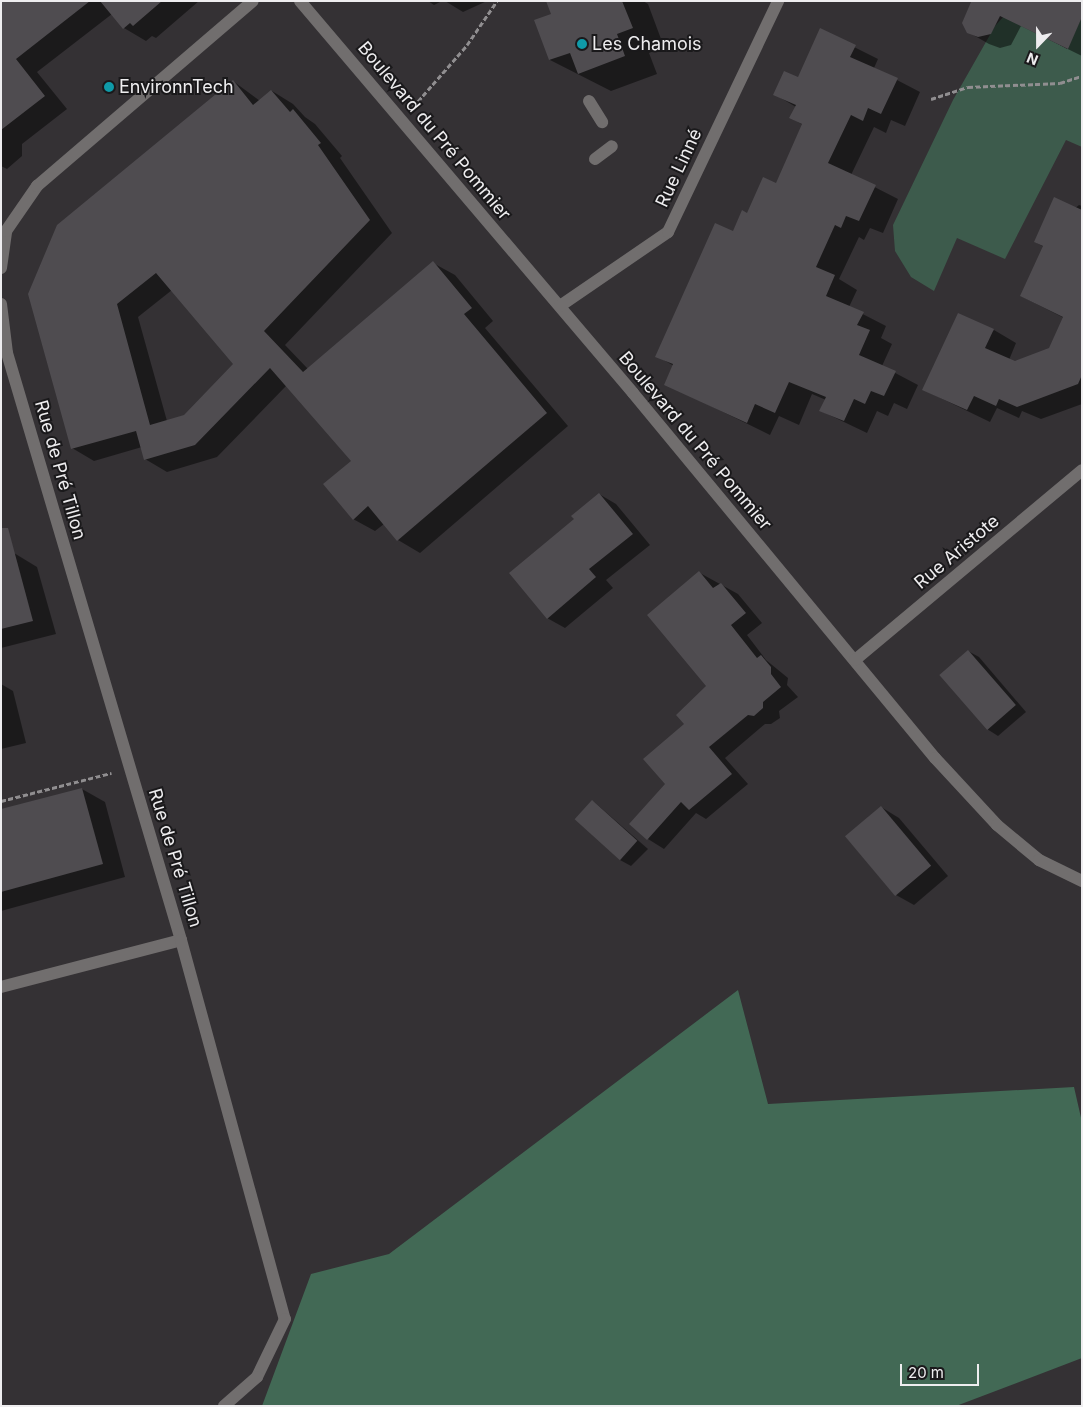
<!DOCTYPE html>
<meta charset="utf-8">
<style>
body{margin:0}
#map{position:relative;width:1083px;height:1407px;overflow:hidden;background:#343134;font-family:Inter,sans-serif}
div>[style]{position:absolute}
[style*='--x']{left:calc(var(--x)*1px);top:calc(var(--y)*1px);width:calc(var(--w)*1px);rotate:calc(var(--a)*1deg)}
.green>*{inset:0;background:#3d5b4c}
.forest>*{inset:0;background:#426955}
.shadow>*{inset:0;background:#0007}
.building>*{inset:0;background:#4f4c50;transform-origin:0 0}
.path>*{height:3px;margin-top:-1.5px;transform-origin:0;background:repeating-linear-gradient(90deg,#908e90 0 5px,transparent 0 7.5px)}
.service>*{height:12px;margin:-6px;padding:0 6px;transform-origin:6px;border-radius:6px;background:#716e6e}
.minor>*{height:12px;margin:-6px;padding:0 6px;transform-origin:6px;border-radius:6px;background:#716e6e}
.dots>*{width:14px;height:14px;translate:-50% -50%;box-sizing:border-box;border:2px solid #1a191b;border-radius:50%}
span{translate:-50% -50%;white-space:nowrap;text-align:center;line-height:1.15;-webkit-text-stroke:4px #1a191b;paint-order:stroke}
.poi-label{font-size:18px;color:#eeedef}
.left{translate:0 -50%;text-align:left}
.street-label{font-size:18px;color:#eeedef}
.frame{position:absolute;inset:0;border:2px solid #eeedef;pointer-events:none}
.north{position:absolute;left:1013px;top:20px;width:50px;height:50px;-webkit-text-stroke:4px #1a191b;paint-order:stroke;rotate:202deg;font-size:14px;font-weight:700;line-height:20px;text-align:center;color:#eeedef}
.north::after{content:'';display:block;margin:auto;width:18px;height:22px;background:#eeedef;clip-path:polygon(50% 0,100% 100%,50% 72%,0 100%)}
.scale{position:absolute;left:900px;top:1364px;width:79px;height:22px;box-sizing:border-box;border:2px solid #eeedef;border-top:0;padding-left:6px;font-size:15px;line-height:18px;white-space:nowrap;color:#eeedef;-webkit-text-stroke:4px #1a191b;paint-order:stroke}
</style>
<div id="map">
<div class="green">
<i style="clip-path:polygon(1005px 15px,1067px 49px,1082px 17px,1082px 147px,1066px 140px,1005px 259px,957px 238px,934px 291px,911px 277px,895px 251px,893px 225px,953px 100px,995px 26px)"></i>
</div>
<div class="forest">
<i style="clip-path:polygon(738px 990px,768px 1104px,1074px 1087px,1082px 1122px,1082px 1358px,956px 1406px,262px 1406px,311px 1274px,389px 1254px)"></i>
</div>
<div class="shadow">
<i style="clip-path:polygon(1px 1px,199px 1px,156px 38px,152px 36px,146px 41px,124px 28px,112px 14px,37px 72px,67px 109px,22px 144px,22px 156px,7px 169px,1px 166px)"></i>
<i style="clip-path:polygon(428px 1px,442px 1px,434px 5px)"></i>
<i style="clip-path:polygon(445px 1px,487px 1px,463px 12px)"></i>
<i style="clip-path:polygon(547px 1px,643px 1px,648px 4px,664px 47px,649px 53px,657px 74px,611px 91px,550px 60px,552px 15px)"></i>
<i style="clip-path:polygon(973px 1px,1082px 1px,1082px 56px,1021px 26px,1011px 45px,1000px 48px,989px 44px,968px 32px)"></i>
<i style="clip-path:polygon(820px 30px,878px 59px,874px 68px,920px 92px,905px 126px,891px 120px,886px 133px,874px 127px,851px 175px,898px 199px,883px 233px,870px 228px,864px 240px,859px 237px,839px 279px,857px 290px,849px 307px,886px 326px,881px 338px,892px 344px,882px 366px,918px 385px,907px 409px,894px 403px,888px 416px,877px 411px,867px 433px,821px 411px,826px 400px,812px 394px,799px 425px,779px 416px,770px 435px,666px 384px,674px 366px,657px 356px,734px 232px,777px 185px,803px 125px,791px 118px,796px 107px,774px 94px,799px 79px)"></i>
<i style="clip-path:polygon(evenodd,233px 81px,260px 101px,272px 91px,293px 104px,305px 117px,315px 124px,342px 156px,340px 158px,392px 233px,285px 345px,308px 369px,433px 263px,455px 275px,493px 321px,485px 328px,568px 426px,420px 553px,398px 540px,384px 524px,375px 531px,353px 519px,352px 461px,287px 385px,217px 457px,167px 472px,145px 459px,142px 447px,94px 461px,72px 448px,29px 294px,233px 81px,172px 290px,235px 364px,185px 416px,167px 421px,138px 317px,172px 290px)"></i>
<i style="clip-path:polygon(1079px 205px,1082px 206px,1082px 404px,1041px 419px,1022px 411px,1019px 418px,997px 408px,990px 422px,924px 390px,994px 330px,1016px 343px,1009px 360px,1015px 362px,1050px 349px,1064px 318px,1021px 296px,1044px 247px,1035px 242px)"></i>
<i style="clip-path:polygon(599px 494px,616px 504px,650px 545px,606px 580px,613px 588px,565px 628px,547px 618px,576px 519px)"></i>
<i style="clip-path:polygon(14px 553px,37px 567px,56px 634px,1px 648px,1px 557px)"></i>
<i style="clip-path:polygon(700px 573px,738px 594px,762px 623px,747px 635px,766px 660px,788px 678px,787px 685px,798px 697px,779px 711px,780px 718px,771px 724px,765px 724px,725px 758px,748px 784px,706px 819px,696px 813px,664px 849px,648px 839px,686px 725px,708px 686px)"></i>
<i style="clip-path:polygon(968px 651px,979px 657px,1026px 712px,998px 736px,987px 729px)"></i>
<i style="clip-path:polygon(1px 684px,13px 691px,26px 743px,1px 749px)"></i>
<i style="clip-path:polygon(82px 789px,105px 802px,125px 877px,1px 911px,1px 811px)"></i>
<i style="clip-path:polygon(593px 801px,648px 849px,631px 866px,620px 860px)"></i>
<i style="clip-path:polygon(881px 807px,899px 818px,948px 876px,914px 905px,896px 895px)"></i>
</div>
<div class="building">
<i style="clip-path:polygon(1px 1px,90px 1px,16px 59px,45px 96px,1px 130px)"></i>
<i style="clip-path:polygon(100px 1px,162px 1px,133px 26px,130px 23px,123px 29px)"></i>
<i style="clip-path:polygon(546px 1px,622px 1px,633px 28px,617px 34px,625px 56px,578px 74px,570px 53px,549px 60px,534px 20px,551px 14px)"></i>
<i style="clip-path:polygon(968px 1px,1082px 1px,1082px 17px,1068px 49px,1000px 16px,991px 34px,978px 37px,967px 33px,962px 23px,971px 2px)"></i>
<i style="clip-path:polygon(820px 28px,856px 45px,850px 57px,898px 78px,881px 114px,868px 108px,863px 121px,851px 115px,828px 163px,876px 185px,859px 221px,846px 216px,841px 228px,835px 225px,816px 267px,835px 275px,826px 296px,864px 312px,857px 325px,870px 330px,859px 355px,896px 371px,884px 396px,871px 391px,865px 404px,854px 399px,844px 421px,819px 411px,826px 397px,789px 382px,775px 413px,755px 404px,747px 423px,664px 385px,673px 364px,655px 357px,715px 223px,733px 231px,742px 210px,747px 213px,763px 177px,776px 183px,802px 124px,789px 118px,796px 105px,773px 95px,784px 71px,798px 77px)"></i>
<i style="clip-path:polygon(evenodd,233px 80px,253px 105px,271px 90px,290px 112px,293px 109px,321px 143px,318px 145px,370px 220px,264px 331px,303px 372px,433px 261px,472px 308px,464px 314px,547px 413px,397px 541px,368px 506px,353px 520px,323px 484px,351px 461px,270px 368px,195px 445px,144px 460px,136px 431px,71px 449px,28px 294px,57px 225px,233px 80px,156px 273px,233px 364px,184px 415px,150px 425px,117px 304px,156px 273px)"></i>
<i style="clip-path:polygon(1054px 197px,1082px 210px,1082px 375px,1078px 384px,1017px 407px,999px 399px,996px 406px,974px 396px,967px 410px,922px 390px,958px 313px,994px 329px,985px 348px,1015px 361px,1049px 348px,1063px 317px,1020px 296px,1043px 246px,1034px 242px)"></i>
<i style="clip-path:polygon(599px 493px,633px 534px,589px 569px,596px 577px,547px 619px,509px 573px,574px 519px,571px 516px)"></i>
<i style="clip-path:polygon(1px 528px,8px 528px,33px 621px,1px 629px)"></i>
<i style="clip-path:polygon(699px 571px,713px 588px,721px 583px,746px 613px,731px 625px,757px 658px,761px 655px,771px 667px,771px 674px,781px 687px,763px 702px,763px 708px,754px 716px,748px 715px,709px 747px,732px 774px,689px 810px,681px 802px,647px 840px,629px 824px,665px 784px,643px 759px,684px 724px,676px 715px,706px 686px,647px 615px)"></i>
<i style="left:968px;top:650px;width:73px;height:38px;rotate:49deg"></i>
<i style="clip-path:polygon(82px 788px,103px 864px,1px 892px,1px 809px)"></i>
<i style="left:592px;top:800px;width:61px;height:26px;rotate:42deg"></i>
<i style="left:881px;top:806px;width:78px;height:47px;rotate:50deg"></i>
</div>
<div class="path">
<i style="--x:931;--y:99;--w:39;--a:-18"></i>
<i style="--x:968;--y:87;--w:92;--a:-2.5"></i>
<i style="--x:1060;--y:83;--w:23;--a:-18"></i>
<i style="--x:413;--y:107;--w:82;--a:-48.9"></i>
<i style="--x:467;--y:45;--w:53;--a:-55.7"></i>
<i style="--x:1;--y:801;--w:114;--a:-14.3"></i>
</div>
<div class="service">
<i style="--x:589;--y:101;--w:25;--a:58"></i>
<i style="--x:595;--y:159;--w:21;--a:-37"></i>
<i style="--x:1;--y:987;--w:186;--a:-14.6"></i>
</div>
<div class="minor">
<i style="--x:300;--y:1;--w:514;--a:49.65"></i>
<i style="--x:633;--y:393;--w:474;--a:50.4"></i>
<i style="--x:935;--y:758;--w:91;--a:47.2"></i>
<i style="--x:997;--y:825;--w:55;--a:39.8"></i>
<i style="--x:1039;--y:860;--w:48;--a:26"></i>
<i style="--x:1;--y:268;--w:37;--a:-82"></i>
<i style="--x:6;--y:231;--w:55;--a:-55.4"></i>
<i style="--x:37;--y:186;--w:284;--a:-40.6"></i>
<i style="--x:1;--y:304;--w:49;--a:83"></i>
<i style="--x:7;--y:353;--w:612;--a:73.49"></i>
<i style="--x:181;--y:940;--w:393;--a:74.7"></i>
<i style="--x:285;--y:1319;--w:64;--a:115.8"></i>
<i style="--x:257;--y:1377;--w:44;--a:138.7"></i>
<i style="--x:560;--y:306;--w:131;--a:-34.4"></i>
<i style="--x:668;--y:232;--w:256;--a:-64.5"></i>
<i style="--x:855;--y:660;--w:296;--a:-39.9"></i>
</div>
<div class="dots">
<i style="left:582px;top:44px;background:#0f9aa8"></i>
<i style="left:109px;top:87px;background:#0f9aa8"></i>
</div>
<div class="poi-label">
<span class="left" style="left:592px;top:44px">Les Chamois</span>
<span class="left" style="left:119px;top:87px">EnvironnTech</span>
</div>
<div class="street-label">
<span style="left:434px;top:131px;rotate:50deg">Boulevard du Pré Pommier</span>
<span style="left:679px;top:168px;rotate:-65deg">Rue Linné</span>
<span style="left:695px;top:441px;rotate:50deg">Boulevard du Pré Pommier</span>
<span style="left:60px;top:470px;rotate:74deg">Rue de Pré Tillon</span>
<span style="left:957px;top:552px;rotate:-40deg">Rue Aristote</span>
<span style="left:175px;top:858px;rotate:73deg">Rue de Pré Tillon</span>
</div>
<div class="frame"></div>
<div class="north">N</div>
<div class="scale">20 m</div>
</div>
